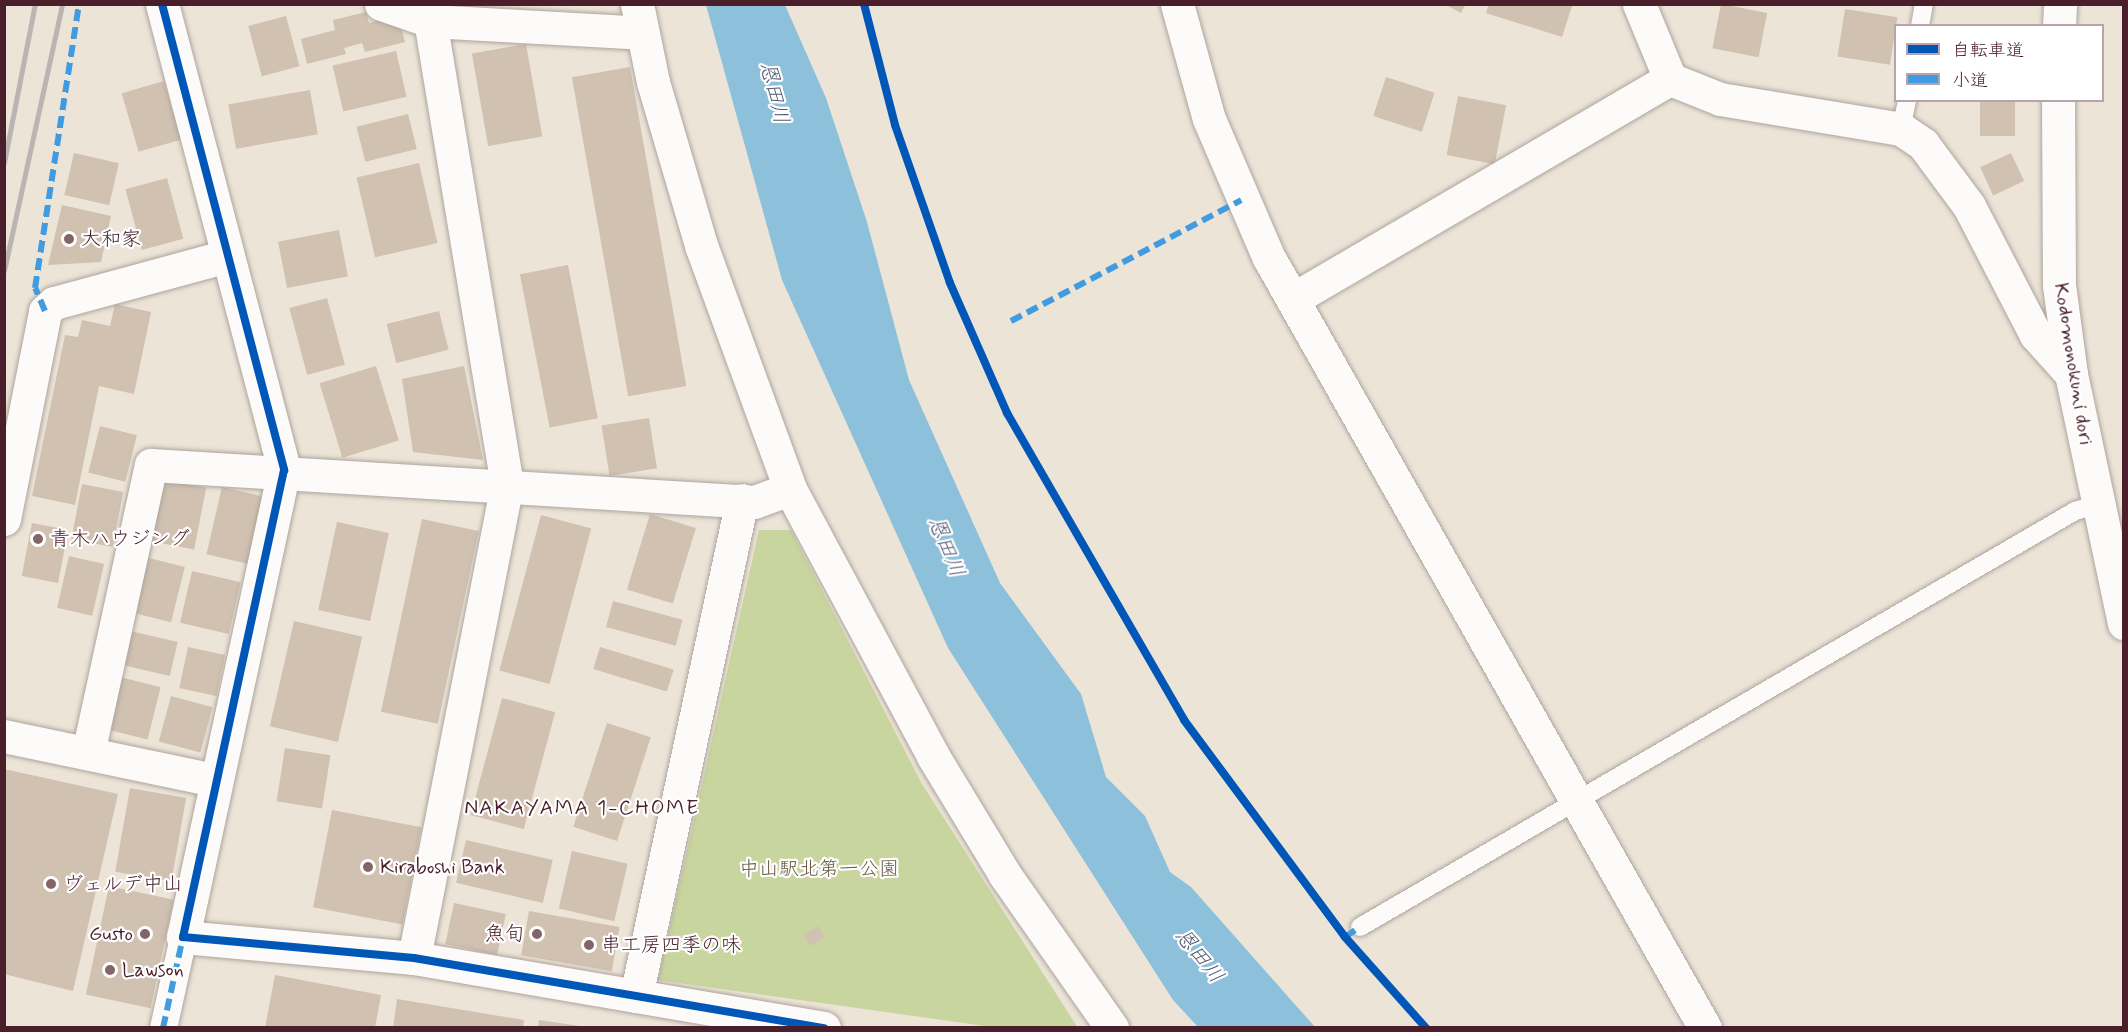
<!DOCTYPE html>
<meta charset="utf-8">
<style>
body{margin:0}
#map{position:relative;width:2128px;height:1032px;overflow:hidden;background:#ece4d7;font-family:Mynerve,"Klee One",sans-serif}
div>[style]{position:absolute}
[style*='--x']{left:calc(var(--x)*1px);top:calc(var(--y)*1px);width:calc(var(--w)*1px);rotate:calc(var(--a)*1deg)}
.green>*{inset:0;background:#c9d59e}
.water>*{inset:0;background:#8cc0db}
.building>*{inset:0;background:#d0c1b0;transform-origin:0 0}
.roads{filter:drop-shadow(0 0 2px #aea49e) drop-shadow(0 0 2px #aea49e)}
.service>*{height:18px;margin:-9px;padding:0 9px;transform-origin:9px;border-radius:9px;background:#fcfbf9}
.pedestrian>*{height:27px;margin:-13.5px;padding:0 13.5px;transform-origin:13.5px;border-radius:13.5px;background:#fcfbf9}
.minor>*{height:33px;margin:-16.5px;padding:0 16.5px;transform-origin:16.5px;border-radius:16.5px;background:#fcfbf9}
.tertiary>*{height:33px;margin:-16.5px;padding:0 16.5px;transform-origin:16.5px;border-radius:16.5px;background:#fcfbf9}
.secondary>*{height:33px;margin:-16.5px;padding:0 16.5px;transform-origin:16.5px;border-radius:16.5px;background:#fcfbf9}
.rail>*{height:4.5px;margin:-2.25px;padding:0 2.25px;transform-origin:2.25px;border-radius:2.25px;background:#bab4b3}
.quiet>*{height:6px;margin-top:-3px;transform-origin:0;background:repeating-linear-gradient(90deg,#409be1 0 12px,transparent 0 18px)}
.cycleway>*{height:8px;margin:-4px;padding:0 4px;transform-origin:4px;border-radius:4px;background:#0057b8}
.dots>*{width:16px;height:16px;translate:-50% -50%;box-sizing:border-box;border:3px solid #fff;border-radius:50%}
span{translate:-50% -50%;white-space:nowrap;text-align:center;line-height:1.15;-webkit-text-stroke:4.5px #fff;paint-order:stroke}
.poi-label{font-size:20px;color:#4a1f2b}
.left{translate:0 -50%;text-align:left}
.right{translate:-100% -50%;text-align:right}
.street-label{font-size:20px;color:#4a1f2b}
.park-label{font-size:20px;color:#6c5a43}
.water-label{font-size:21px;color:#545972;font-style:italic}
.neighbourhood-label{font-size:21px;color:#4a1f2b;letter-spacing:1.5px}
.frame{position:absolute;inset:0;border:6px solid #4a1f2b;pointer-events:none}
.legend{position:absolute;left:1894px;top:24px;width:210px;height:78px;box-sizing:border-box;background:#fff;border:2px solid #b7a5aa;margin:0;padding:8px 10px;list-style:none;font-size:18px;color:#4a1f2b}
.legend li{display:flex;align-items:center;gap:12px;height:30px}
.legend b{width:30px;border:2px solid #b7a5aa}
</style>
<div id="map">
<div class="green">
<i style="clip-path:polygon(759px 530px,791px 530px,922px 784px,1078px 1028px,992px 1027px,658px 980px)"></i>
</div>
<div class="water">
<i style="clip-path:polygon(706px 5px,785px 5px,826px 98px,867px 222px,909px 380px,1000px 583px,1081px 694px,1106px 777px,1145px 816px,1170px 872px,1191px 887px,1315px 1027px,1198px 1027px,1173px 1000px,948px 648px,782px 280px)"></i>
</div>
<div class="building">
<i style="clip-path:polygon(1444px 4px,1466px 4px,1461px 13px)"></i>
<i style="clip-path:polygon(1489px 4px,1568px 4px,1572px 6px,1562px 37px,1486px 13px)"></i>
<i style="left:1721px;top:4px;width:47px;height:45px;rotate:11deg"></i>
<i style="left:1845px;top:9px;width:53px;height:48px;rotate:9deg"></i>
<i style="clip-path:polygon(366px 12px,369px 23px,398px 15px,405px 42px,365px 52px,362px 43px,344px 48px,346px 54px,307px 64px,301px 39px,335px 30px,333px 20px)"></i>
<i style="left:286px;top:16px;width:52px;height:39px;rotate:75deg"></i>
<i style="left:526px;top:44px;width:94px;height:55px;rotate:80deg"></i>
<i style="left:396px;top:51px;width:47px;height:65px;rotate:77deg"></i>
<i style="left:630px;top:67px;width:324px;height:59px;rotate:80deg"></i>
<i style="left:1386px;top:77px;width:51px;height:41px;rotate:18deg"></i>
<i style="left:164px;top:81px;width:61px;height:44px;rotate:74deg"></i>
<i style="left:310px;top:90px;width:45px;height:83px;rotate:80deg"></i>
<i style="left:1458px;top:96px;width:49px;height:60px;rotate:11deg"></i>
<i style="left:1980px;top:100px;width:35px;height:36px"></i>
<i style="left:408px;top:114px;width:36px;height:53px;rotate:76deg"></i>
<i style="left:74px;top:153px;width:46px;height:43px;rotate:13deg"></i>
<i style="left:2011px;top:153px;width:31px;height:34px;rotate:65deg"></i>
<i style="left:419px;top:163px;width:82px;height:64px;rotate:77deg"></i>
<i style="left:167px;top:178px;width:63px;height:43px;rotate:75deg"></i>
<i style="clip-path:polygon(62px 205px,111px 216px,101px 262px,48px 265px)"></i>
<i style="left:339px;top:230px;width:47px;height:62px;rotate:79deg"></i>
<i style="left:568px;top:265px;width:156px;height:49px;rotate:79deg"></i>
<i style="left:327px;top:298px;width:69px;height:39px;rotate:75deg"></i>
<i style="clip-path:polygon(115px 304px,151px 312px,134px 394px,99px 386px,75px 505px,32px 496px,65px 335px,78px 337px,82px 320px,110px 326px)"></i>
<i style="left:439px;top:311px;width:40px;height:54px;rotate:76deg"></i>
<i style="left:376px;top:366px;width:78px;height:59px;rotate:73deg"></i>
<i style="clip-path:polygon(464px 366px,483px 460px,413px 452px,402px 379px)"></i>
<i style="left:649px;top:418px;width:51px;height:48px;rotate:81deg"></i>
<i style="left:100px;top:426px;width:38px;height:48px;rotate:14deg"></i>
<i style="left:161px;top:479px;width:46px;height:63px;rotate:11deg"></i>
<i style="left:82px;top:484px;width:42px;height:56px;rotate:11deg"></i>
<i style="left:222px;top:487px;width:43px;height:69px;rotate:13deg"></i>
<i style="left:650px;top:514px;width:48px;height:79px;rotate:17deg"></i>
<i style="left:541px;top:515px;width:52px;height:161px;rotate:15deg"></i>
<i style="left:422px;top:519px;width:58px;height:197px;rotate:12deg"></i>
<i style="left:337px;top:522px;width:53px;height:90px;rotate:12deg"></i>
<i style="left:32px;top:523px;width:37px;height:54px;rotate:11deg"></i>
<i style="left:69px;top:556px;width:36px;height:53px;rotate:13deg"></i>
<i style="left:145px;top:557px;width:41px;height:57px;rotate:14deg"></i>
<i style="left:192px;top:571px;width:50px;height:53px;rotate:13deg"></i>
<i style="left:613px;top:601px;width:72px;height:27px;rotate:15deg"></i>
<i style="left:294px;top:621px;width:70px;height:108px;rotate:13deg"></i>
<i style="left:126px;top:630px;width:53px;height:35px;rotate:13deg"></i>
<i style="left:188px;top:647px;width:38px;height:42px;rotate:12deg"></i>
<i style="left:600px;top:647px;width:77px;height:23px;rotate:17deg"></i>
<i style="left:116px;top:676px;width:46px;height:54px;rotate:14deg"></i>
<i style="left:171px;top:696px;width:43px;height:47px;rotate:15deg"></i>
<i style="left:502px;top:698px;width:55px;height:121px;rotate:15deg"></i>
<i style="left:607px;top:723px;width:46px;height:109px;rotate:18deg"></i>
<i style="left:285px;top:748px;width:46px;height:54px;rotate:9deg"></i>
<i style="clip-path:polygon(4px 769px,118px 794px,73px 991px,4px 974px)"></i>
<i style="left:130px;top:788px;width:57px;height:85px;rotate:10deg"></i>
<i style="left:332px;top:810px;width:91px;height:99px;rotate:11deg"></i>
<i style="left:466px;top:840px;width:89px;height:44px;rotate:13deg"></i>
<i style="left:572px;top:851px;width:57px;height:59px;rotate:13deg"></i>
<i style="left:109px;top:886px;width:66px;height:111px;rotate:12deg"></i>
<i style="left:454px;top:903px;width:53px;height:42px;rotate:12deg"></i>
<i style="left:529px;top:911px;width:92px;height:45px;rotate:10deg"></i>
<i style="left:818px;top:926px;width:13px;height:17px;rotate:58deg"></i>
<i style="clip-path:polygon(275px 975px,381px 995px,375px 1028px,265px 1028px)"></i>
<i style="clip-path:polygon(397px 999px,524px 1020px,523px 1028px,393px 1028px)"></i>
<i style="clip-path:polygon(539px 1020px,580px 1026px,579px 1028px,538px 1028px)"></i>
</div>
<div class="roads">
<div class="service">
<i style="--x:1920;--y:26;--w:22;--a:-80"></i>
<i style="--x:1901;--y:129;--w:30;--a:-78"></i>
<i style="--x:1360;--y:927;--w:827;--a:-30.19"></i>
<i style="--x:2075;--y:511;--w:22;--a:-16"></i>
</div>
<div class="pedestrian">
<i style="--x:163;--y:1028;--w:93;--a:-77.6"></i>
</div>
<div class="minor">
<i style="--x:162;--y:4;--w:482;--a:75.3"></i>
<i style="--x:284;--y:470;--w:478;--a:102.2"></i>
<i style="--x:183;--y:937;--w:232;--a:5.2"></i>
<i style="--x:414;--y:958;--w:416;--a:9.7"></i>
<i style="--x:381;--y:4;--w:52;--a:19.1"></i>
<i style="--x:430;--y:21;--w:212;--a:3.2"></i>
<i style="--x:1177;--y:4;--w:119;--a:74.5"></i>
<i style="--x:1209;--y:119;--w:151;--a:66.7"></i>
<i style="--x:1269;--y:258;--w:885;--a:60.48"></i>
<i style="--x:1639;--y:4;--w:81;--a:67.5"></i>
<i style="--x:1293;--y:299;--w:436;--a:-30.3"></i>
<i style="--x:1670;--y:79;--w:54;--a:21.8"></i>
<i style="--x:1720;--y:99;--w:183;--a:9.4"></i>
<i style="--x:1901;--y:129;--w:27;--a:34"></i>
<i style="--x:1923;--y:144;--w:77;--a:53.4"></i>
<i style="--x:1969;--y:206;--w:145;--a:62.6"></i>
<i style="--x:2036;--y:335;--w:52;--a:48.1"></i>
<i style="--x:4;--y:519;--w:212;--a:-78.8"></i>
<i style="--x:45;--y:311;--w:12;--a:-42"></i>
<i style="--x:54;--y:303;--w:179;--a:-15.2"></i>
<i style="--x:4;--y:736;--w:216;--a:11.8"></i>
<i style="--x:88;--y:753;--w:295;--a:-77.7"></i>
<i style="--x:151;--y:465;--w:604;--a:3.51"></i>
<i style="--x:754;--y:502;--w:38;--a:-20"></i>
<i style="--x:414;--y:958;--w:482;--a:-78.9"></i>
<i style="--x:507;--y:485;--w:470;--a:-99.4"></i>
<i style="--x:636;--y:996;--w:507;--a:-77.94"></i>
</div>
<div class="tertiary">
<i style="--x:637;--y:4;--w:80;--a:78.4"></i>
<i style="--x:653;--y:82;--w:173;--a:73.6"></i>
<i style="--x:702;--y:248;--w:257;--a:69.9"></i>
<i style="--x:790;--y:489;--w:303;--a:61.8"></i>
<i style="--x:933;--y:756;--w:139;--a:58.8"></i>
<i style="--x:1005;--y:875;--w:187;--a:55"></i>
</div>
<div class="secondary">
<i style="--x:2059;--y:26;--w:22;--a:-87"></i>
<i style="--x:2058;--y:100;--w:185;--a:89.7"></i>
<i style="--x:2059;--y:285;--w:90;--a:82.3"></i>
<i style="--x:2071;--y:374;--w:255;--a:78"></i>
</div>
</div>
<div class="rail">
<i style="--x:4;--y:163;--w:162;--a:-79"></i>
<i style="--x:4;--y:271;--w:273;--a:-77.7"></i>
</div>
<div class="quiet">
<i style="--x:45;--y:311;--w:25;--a:-113"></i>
<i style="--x:35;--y:288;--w:287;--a:-81.2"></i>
<i style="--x:1011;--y:321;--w:260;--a:-27.7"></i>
<i style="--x:1345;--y:937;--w:18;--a:-34"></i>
<i style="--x:163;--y:1028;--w:93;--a:-77.6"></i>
</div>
<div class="cycleway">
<i style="--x:162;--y:4;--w:482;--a:75.3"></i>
<i style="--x:284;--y:470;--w:478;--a:102.2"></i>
<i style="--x:183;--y:937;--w:232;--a:5.2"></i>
<i style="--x:414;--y:958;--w:416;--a:9.7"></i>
<i style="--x:864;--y:4;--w:125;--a:75.6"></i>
<i style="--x:895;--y:125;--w:167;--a:70.8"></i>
<i style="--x:950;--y:283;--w:142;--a:66.3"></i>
<i style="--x:1007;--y:413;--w:354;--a:60"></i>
<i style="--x:1184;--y:720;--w:270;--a:53.4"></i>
<i style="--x:1345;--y:937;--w:122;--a:48.3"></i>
</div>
<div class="dots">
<i style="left:69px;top:239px;background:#836467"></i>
<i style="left:38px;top:539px;background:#836467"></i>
<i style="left:368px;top:867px;background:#836467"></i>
<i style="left:51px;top:884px;background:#836467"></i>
<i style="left:145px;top:934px;background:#836467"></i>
<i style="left:537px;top:934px;background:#836467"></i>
<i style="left:589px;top:945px;background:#836467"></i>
<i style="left:110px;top:970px;background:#836467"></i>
</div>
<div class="poi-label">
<span class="left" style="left:81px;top:239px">大和家</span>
<span class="left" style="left:50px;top:539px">青木ハウジング</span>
<span class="left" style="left:380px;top:867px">Kiraboshi Bank</span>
<span class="left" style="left:63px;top:884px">ヴェルデ中山</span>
<span class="right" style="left:133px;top:934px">Gusto</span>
<span class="right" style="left:525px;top:934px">魚旬</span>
<span class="left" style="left:601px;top:945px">串工房四季の味</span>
<span class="left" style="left:122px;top:970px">Lawson</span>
</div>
<div class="street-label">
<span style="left:2073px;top:364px;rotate:81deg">Kodomonokuni dori</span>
</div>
<div class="park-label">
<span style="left:819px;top:869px">中山駅北第一公園</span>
</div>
<div class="water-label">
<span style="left:774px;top:93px;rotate:76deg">恩田川</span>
<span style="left:946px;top:547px;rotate:68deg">恩田川</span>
<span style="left:1199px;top:956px;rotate:51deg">恩田川</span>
</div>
<div class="neighbourhood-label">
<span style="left:582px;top:808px">NAKAYAMA 1-CHOME</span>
</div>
<div class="frame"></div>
<ul class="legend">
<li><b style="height:8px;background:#0057b8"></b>自転車道</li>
<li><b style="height:8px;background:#409be1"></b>小道</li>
</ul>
</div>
